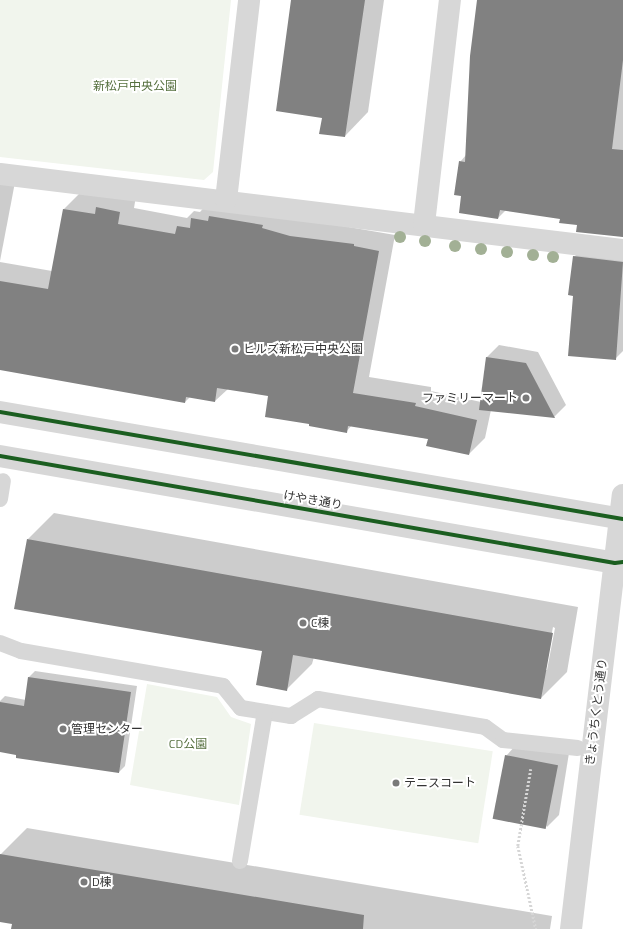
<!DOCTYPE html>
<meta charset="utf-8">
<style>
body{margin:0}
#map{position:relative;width:623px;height:929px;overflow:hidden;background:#fff;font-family:"Titillium Web","Noto Sans JP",sans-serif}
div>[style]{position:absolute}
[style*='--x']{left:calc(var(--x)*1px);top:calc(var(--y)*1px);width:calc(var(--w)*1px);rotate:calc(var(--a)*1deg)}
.green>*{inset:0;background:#f1f5ed;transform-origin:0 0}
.shadow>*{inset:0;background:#0003}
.building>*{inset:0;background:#818181;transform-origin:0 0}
.path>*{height:2.5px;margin-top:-1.25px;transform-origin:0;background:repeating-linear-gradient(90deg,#d6d6d6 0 2px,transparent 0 4px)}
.service>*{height:16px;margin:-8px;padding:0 8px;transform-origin:8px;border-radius:8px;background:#d7d7d7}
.minor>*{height:22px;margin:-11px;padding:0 11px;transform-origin:11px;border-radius:11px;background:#d7d7d7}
.tertiary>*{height:22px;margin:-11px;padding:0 11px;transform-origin:11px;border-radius:11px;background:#d7d7d7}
.cycleway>*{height:4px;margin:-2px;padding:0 2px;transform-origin:2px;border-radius:2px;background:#1b5e20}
.trees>*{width:12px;height:12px;margin:-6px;border-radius:50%;background:#a2b095}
.dots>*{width:11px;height:11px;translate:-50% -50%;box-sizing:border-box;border:2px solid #fff;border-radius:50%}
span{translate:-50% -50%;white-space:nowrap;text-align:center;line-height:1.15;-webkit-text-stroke:4px #fff;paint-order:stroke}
.park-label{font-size:12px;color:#56703f}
.poi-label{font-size:12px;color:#333}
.left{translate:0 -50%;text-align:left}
.right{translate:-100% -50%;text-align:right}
.street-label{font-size:12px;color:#333}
</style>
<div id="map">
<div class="green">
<i style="clip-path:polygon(0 0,231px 0,213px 172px,204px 180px,0 157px)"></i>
<i style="clip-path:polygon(147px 684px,217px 697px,231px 717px,251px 724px,239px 805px,130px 785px)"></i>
<i style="left:314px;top:723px;width:181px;height:93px;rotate:9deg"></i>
</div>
<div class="shadow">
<i style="clip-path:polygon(292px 0,384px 0,368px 112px,345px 136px,323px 117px)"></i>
<i style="clip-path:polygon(478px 0,623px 0,623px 237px,561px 218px,506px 210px,498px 218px,462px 196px,460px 162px,466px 155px)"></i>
<i style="clip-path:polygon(0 173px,16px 177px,0 261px)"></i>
<i style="clip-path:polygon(80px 193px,136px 196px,134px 208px,187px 218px,194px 211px,200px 212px,208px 203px,395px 235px,369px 377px,431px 387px,431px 391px,481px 402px,487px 357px,499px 345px,538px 352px,566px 405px,554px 417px,491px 410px,485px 438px,469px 454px,429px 439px,352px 425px,346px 432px,310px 423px,270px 395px,228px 389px,215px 401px,190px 397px,185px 402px,0 369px,0 262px,52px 271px,64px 209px)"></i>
<i style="clip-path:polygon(586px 245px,623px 249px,623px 351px,615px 359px,574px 295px,574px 257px)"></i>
<i style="clip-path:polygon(evenodd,54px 513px,578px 607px,567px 672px,541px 698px,314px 657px,312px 664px,286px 690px,263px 650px,28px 539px,54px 513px,553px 627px,555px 628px,547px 670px,545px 670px,553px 627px)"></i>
<i style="clip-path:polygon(35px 671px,137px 686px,125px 766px,119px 772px,0 751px,0 701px,5px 696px,26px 700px,29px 677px)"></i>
<i style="clip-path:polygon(517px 744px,569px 753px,559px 815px,547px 827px,506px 756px)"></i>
<i style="clip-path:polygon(27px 828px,552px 916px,550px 929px,46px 929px,0 921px,1px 854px)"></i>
</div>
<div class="building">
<i style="clip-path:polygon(291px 0,365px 0,345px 137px,319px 134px,322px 118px,276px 111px)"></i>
<i style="clip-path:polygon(477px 0,623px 0,623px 60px,612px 149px,623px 150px,623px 237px,576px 232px,577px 225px,559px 223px,560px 219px,500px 210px,498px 219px,459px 213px,461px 196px,454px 195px,459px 161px,465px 162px,470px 56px)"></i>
<i style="clip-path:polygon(96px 207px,120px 212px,118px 224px,175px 234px,177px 226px,190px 228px,191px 218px,208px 221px,209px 216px,263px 225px,262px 228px,290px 236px,354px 244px,354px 246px,379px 251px,353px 393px,416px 403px,415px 406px,477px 420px,469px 455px,426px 446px,428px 439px,348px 426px,347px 433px,309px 426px,309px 424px,265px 417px,268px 396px,217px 388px,215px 402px,186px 397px,185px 403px,0 370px,0 281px,48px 289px,63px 209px,95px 214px)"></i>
<i style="clip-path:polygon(573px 256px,623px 262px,616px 360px,568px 356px,573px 296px,568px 295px)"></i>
<i style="clip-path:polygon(486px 357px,526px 363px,555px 418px,479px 410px)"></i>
<i style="clip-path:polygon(27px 539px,553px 633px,541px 699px,293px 655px,287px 691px,256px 685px,262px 651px,14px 609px)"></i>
<i style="clip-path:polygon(28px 677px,131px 692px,119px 773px,16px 758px,16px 755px,0 752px,0 702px,24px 706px)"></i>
<i style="left:505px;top:755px;width:54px;height:65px;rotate:11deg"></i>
<i style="clip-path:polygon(0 854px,364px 915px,363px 929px,11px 929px,12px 924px,0 922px)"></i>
</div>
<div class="path">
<i style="--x:531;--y:769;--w:78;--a:99.6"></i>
<i style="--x:518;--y:846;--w:85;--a:77.8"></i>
</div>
<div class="service">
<i style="--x:0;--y:499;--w:18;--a:-81"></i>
<i style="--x:0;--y:643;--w:22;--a:21"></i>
<i style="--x:21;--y:651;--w:205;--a:9.8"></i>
<i style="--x:223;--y:686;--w:28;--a:51"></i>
<i style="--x:241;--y:708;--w:51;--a:9.1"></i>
<i style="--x:291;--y:716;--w:32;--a:-32"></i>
<i style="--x:318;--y:699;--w:169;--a:9.5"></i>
<i style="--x:485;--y:727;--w:22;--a:36"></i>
<i style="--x:503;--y:740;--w:75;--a:6.1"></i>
<i style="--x:240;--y:861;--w:151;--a:-80.5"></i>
</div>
<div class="minor">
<i style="--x:0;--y:174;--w:628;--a:6.96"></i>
<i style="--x:226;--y:200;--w:201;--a:-83.4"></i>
<i style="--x:424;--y:224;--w:226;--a:-83.4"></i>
</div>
<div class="tertiary">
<i style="--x:0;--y:412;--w:632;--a:9.75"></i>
<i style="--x:0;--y:456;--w:624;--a:9.87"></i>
<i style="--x:615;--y:563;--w:8;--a:-7"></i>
<i style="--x:571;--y:929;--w:437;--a:-83.2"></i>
</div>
<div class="cycleway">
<i style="--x:0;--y:412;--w:632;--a:9.75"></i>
<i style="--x:0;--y:456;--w:624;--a:9.87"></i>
<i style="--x:615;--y:563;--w:8;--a:-7"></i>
</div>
<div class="trees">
<i style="left:400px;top:237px"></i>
<i style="left:425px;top:241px"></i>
<i style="left:455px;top:246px"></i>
<i style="left:481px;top:249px"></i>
<i style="left:507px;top:252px"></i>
<i style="left:533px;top:255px"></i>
<i style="left:553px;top:257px"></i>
</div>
<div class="dots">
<i style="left:235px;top:349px;background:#7a7a7a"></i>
<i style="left:526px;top:398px;background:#7a7a7a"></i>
<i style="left:303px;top:623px;background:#7a7a7a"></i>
<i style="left:63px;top:729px;background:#7a7a7a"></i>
<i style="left:396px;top:783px;background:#7a7a7a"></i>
<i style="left:84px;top:882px;background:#7a7a7a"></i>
</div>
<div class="park-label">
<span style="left:135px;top:86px">新松戸中央公園</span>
<span style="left:188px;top:744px">CD公園</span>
</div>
<div class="poi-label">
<span class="left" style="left:243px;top:349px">ヒルズ新松戸中央公園</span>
<span class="right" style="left:518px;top:398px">ファミリーマート</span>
<span class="left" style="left:311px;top:623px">C棟</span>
<span class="left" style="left:71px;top:729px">管理センター</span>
<span class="left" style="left:404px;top:783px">テニスコート</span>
<span class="left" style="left:92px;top:882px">D棟</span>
</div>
<div class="street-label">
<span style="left:313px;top:500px;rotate:10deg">けやき通り</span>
<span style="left:596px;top:712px;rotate:-83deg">きょうちくとう通り</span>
</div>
</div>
